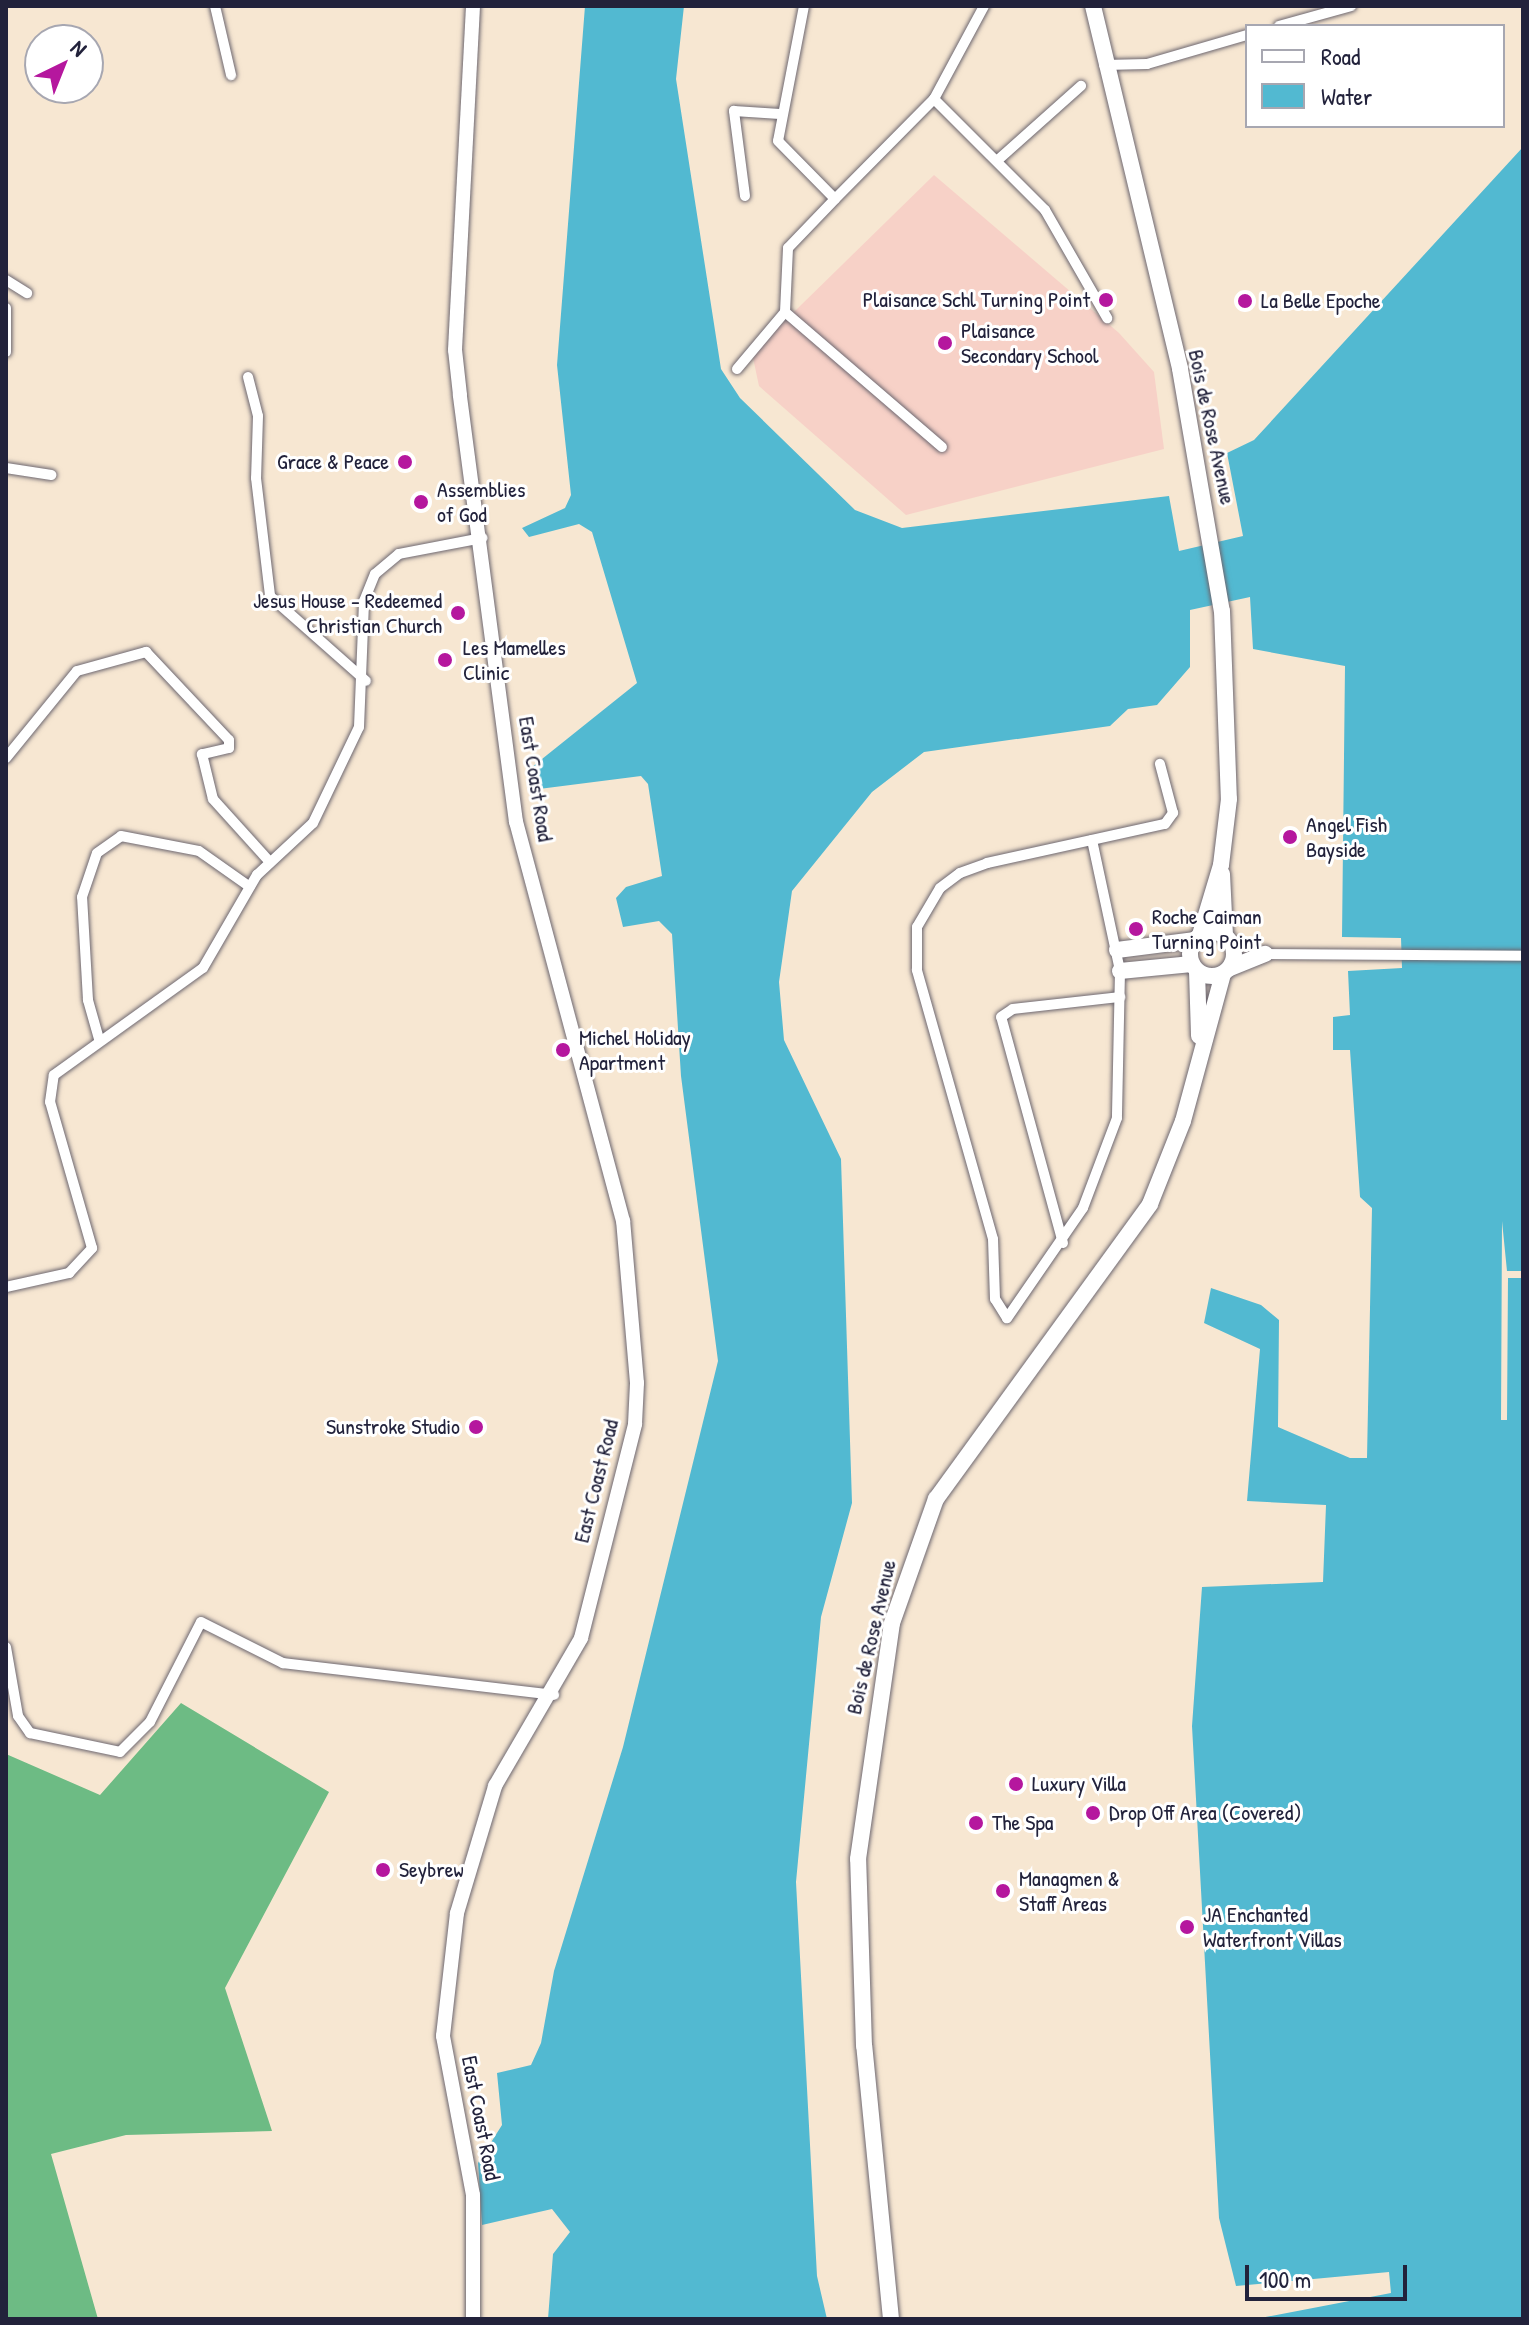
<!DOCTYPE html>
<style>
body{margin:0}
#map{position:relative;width:1529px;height:2325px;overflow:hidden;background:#f7e7d2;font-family:"Patrick Hand",sans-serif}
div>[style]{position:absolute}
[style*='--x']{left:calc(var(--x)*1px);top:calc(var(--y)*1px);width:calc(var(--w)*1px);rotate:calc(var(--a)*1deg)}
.built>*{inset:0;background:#f7d1c7}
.forest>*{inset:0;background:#6dbb84}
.water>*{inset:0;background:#52b9d1}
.pier>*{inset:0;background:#f7e7d2}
.roads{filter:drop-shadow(0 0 2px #6d6770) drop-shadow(0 0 2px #6d6770)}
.street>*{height:10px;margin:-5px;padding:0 5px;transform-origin:5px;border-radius:5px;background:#fff}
.secondary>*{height:14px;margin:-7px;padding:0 7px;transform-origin:7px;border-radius:7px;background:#fff}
.primary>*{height:16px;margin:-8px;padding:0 8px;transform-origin:8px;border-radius:8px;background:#fff}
.primary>.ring{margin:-8px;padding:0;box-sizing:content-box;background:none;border:16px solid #fff;border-radius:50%}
.dots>*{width:22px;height:22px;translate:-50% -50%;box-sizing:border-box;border:4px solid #fff;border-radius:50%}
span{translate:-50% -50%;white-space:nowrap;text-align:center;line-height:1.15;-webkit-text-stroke:6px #fff;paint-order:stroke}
.poi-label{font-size:22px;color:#22223b}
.right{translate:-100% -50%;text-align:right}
.left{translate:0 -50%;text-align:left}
.street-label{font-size:22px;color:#22223b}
.frame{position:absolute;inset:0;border:8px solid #22223b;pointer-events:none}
.legend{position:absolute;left:1245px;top:24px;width:260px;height:104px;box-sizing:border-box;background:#fff;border:2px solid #a7a7b1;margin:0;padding:10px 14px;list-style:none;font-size:24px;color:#22223b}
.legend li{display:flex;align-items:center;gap:16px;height:40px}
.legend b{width:40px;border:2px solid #a7a7b1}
.north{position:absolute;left:24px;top:24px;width:80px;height:80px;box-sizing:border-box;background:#fff;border:2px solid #a7a7b1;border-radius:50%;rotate:43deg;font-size:22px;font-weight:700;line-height:32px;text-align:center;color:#22223b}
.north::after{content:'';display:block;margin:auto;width:28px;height:36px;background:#b5179e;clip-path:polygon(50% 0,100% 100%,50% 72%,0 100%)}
.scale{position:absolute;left:1245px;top:2265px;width:162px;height:36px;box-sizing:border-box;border:4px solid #22223b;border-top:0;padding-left:10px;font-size:24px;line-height:28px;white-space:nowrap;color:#22223b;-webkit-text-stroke:6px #fff;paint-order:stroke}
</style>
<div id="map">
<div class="built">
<i style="clip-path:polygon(934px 175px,1119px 333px,1154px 372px,1164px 449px,906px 515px,759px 386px,752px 353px)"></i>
</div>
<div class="forest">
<i style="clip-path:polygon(181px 1703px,329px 1792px,225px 1988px,272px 2131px,126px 2135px,51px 2154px,98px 2319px,6px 2319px,6px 1754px,100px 1795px)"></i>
</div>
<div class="water">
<i style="clip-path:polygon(585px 6px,684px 6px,676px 79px,721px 369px,740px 398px,855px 510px,902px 528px,1169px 496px,1179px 551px,1243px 536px,1227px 453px,1254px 440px,1523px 147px,1523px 2319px,1255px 2319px,1391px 2293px,1389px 2272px,1236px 2286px,1219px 2218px,1192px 1726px,1202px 1587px,1323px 1582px,1326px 1505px,1247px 1501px,1260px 1349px,1204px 1323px,1211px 1288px,1261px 1305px,1279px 1320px,1278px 1427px,1350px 1458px,1367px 1458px,1372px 1208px,1360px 1197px,1350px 1050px,1333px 1050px,1333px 1017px,1350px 1015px,1348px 971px,1402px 968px,1401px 938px,1342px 937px,1345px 666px,1253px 649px,1250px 597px,1190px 610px,1190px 667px,1157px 705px,1128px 709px,1110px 726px,924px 752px,872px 792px,792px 891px,779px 982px,784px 1040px,841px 1159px,852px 1503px,821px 1617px,796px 1882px,817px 2276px,827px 2319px,548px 2319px,553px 2254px,570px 2232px,552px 2209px,482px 2225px,478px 2163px,502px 2125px,497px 2073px,531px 2065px,541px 2043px,554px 1971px,623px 1747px,718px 1361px,681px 1076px,672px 934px,659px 921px,623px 927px,616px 898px,626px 887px,662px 876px,648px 784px,641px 776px,539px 789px,527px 771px,637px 683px,592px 532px,579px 524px,529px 537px,522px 528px,565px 508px,571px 495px,557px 365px)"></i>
</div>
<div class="pier">
<i style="clip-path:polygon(1502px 1221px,1507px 1271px,1523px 1271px,1523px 1278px,1508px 1278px,1507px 1420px,1501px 1420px)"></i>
</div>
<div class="roads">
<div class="street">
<i style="--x:215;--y:6;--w:71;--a:76.9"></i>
<i style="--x:804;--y:6;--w:137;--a:100.9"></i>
<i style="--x:778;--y:141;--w:81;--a:45.5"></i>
<i style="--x:835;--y:199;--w:141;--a:-45.3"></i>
<i style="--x:934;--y:99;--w:106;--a:-61.7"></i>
<i style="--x:1279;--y:26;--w:75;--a:-15.5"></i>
<i style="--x:1104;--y:65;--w:43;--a:-1.3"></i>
<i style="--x:1147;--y:64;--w:104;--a:-16.2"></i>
<i style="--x:934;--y:99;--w:157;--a:45"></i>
<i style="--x:1045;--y:210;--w:125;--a:60.1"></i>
<i style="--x:999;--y:159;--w:110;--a:-41.7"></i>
<i style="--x:745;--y:196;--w:86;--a:-97.4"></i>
<i style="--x:734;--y:111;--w:46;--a:3.7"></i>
<i style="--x:6;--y:280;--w:25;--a:32"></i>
<i style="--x:6;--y:308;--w:44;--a:90"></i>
<i style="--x:785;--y:312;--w:207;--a:40.7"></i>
<i style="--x:737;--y:369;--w:75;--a:-49.9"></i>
<i style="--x:785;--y:312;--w:64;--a:-87.3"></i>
<i style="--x:788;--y:248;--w:68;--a:-46.2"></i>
<i style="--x:248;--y:377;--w:40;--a:75.6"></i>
<i style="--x:258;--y:416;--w:62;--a:91.8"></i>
<i style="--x:256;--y:478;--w:119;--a:83.2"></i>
<i style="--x:270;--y:596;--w:128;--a:41.5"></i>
<i style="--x:6;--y:468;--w:46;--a:8.8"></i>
<i style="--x:6;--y:758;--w:112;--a:-50.8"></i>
<i style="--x:77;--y:671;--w:72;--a:-15.4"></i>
<i style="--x:146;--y:652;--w:121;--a:46.7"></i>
<i style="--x:229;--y:740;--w:8;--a:90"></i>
<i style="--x:229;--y:748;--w:28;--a:167"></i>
<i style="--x:202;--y:754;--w:46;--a:76.3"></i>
<i style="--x:213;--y:799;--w:84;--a:47.9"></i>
<i style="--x:1092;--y:840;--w:134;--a:77.9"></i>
<i style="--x:1120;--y:971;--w:147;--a:91.2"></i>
<i style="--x:1117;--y:1118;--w:96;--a:110.7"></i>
<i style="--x:1083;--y:1208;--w:134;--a:124.6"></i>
<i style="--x:1007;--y:1318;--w:22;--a:-122"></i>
<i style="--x:995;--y:1299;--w:60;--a:-91.9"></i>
<i style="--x:993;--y:1239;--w:280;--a:-105.8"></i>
<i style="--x:917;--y:970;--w:43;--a:-90"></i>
<i style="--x:917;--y:927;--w:45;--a:-59.5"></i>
<i style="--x:940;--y:888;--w:25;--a:-37"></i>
<i style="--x:960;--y:873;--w:29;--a:-20"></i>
<i style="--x:987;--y:863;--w:182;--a:-12.4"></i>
<i style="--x:1165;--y:824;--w:14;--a:-54"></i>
<i style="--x:1173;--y:813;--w:51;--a:-104.9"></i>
<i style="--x:1265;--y:954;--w:258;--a:0.4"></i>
<i style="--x:99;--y:1039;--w:41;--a:-105.8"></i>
<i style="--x:88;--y:1000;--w:103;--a:-93.3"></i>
<i style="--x:82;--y:897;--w:46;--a:-71.2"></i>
<i style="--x:97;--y:853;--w:29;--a:-35"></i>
<i style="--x:121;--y:836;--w:79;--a:10.9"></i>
<i style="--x:199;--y:851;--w:62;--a:35.2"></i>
<i style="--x:1063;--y:1243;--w:234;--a:-105.3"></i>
<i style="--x:1001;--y:1017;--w:14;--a:-34"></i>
<i style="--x:1013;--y:1009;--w:108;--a:-6.4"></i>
<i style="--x:6;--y:1287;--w:65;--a:-12.5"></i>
<i style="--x:69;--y:1273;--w:34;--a:-47"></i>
<i style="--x:92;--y:1248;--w:152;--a:-106"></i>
<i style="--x:50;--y:1102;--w:27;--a:-82"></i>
<i style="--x:54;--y:1075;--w:183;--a:-35.7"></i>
<i style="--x:203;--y:968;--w:108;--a:-59.9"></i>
<i style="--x:257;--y:875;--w:76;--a:-42.9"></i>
<i style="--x:313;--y:823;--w:106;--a:-64.4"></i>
<i style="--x:359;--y:727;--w:126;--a:-87.7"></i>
<i style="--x:364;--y:601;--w:29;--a:-68"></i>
<i style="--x:375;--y:574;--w:31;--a:-40"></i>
<i style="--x:399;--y:554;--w:85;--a:-10.9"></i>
<i style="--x:6;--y:1647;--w:70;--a:80.1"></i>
<i style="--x:18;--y:1716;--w:21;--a:55"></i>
<i style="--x:30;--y:1733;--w:92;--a:11.9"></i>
<i style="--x:120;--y:1752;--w:42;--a:-45"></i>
<i style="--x:150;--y:1722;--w:112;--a:-63"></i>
<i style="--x:201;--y:1622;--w:92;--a:26.6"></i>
<i style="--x:283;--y:1663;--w:273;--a:6.7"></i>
</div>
<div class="secondary">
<i style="--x:473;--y:2319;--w:124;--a:-90"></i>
<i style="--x:473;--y:2195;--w:162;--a:-100.7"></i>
<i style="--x:443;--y:2036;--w:124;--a:-83.5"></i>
<i style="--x:457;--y:1913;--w:133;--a:-73.3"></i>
<i style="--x:495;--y:1786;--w:171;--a:-59.8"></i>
<i style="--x:581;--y:1638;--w:221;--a:-75.8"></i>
<i style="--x:635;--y:1424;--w:41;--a:-87.2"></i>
<i style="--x:637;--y:1383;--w:163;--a:-94.9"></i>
<i style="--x:623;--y:1221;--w:413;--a:-105"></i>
<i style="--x:516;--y:822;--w:431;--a:-97.5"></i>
<i style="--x:460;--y:395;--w:45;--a:-96.3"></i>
<i style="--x:455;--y:350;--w:344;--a:-87"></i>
</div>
<div class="primary">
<i style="--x:1093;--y:6;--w:373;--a:76.5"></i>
<i style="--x:1180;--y:369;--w:246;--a:80.2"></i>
<i style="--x:1222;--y:611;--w:188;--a:87.9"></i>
<i style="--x:1229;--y:799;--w:66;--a:96.9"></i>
<i style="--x:1221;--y:865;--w:73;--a:106.7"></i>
<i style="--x:1222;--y:874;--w:62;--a:87.2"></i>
<i class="ring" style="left:1190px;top:932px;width:28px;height:28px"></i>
<i style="--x:1117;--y:950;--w:79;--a:-7.3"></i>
<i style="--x:1230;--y:968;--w:38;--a:-22"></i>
<i style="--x:1120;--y:971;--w:72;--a:-5.6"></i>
<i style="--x:1197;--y:971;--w:65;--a:88.2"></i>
<i style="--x:891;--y:2319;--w:274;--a:-95.6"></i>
<i style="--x:864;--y:2046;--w:187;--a:-91.8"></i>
<i style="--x:858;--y:1859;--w:238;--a:-81.8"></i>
<i style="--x:892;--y:1623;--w:132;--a:-70.5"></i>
<i style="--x:936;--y:1499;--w:364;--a:-54"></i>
<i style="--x:1150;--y:1204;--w:89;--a:-68.3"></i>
<i style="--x:1183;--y:1121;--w:152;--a:-74.8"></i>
</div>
</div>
<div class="dots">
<i style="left:1106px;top:300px;background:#b5179e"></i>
<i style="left:1245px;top:301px;background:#b5179e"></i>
<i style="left:945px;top:343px;background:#b5179e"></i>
<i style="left:405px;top:462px;background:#b5179e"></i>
<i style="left:421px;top:502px;background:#b5179e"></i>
<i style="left:458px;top:613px;background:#b5179e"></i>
<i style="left:445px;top:660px;background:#b5179e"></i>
<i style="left:1290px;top:837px;background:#b5179e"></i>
<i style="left:1136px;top:929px;background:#b5179e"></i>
<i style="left:563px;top:1050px;background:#b5179e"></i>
<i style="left:476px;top:1427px;background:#b5179e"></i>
<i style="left:1016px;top:1784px;background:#b5179e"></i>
<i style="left:1093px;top:1813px;background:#b5179e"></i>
<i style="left:976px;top:1823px;background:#b5179e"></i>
<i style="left:383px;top:1870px;background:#b5179e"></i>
<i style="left:1003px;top:1891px;background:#b5179e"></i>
<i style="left:1187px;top:1927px;background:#b5179e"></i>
</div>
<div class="poi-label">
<span class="right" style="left:1090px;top:300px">Plaisance Schl Turning Point</span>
<span class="left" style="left:1261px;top:301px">La Belle Epoche</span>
<span class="left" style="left:961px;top:343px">Plaisance<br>Secondary School</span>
<span class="right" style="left:389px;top:462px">Grace &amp; Peace</span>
<span class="left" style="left:437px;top:502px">Assemblies<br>of God</span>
<span class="right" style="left:442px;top:613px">Jesus House - Redeemed<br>Christian Church</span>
<span class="left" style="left:463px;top:660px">Les Mamelles<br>Clinic</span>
<span class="left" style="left:1306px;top:837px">Angel Fish<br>Bayside</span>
<span class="left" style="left:1152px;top:929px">Roche Caiman<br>Turning Point</span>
<span class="left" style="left:579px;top:1050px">Michel Holiday<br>Apartment</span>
<span class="right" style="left:460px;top:1427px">Sunstroke Studio</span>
<span class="left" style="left:1032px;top:1784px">Luxury Villa</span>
<span class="left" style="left:1109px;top:1813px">Drop Off Area (Covered)</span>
<span class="left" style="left:992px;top:1823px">The Spa</span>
<span class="left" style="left:399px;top:1870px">Seybrew</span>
<span class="left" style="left:1019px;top:1891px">Managmen &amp;<br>Staff Areas</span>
<span class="left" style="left:1203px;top:1927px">JA Enchanted<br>Waterfront Villas</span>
</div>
<div class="street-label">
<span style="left:1212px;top:427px;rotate:78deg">Bois de Rose Avenue</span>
<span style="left:536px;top:779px;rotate:81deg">East Coast Road</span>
<span style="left:596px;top:1481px;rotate:-76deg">East Coast Road</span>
<span style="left:871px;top:1637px;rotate:-77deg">Bois de Rose Avenue</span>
<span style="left:481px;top:2118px;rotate:79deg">East Coast Road</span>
</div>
<div class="frame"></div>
<ul class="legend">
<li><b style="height:10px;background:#fff"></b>Road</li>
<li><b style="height:22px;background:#52b9d1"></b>Water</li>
</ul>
<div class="north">N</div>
<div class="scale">100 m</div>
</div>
